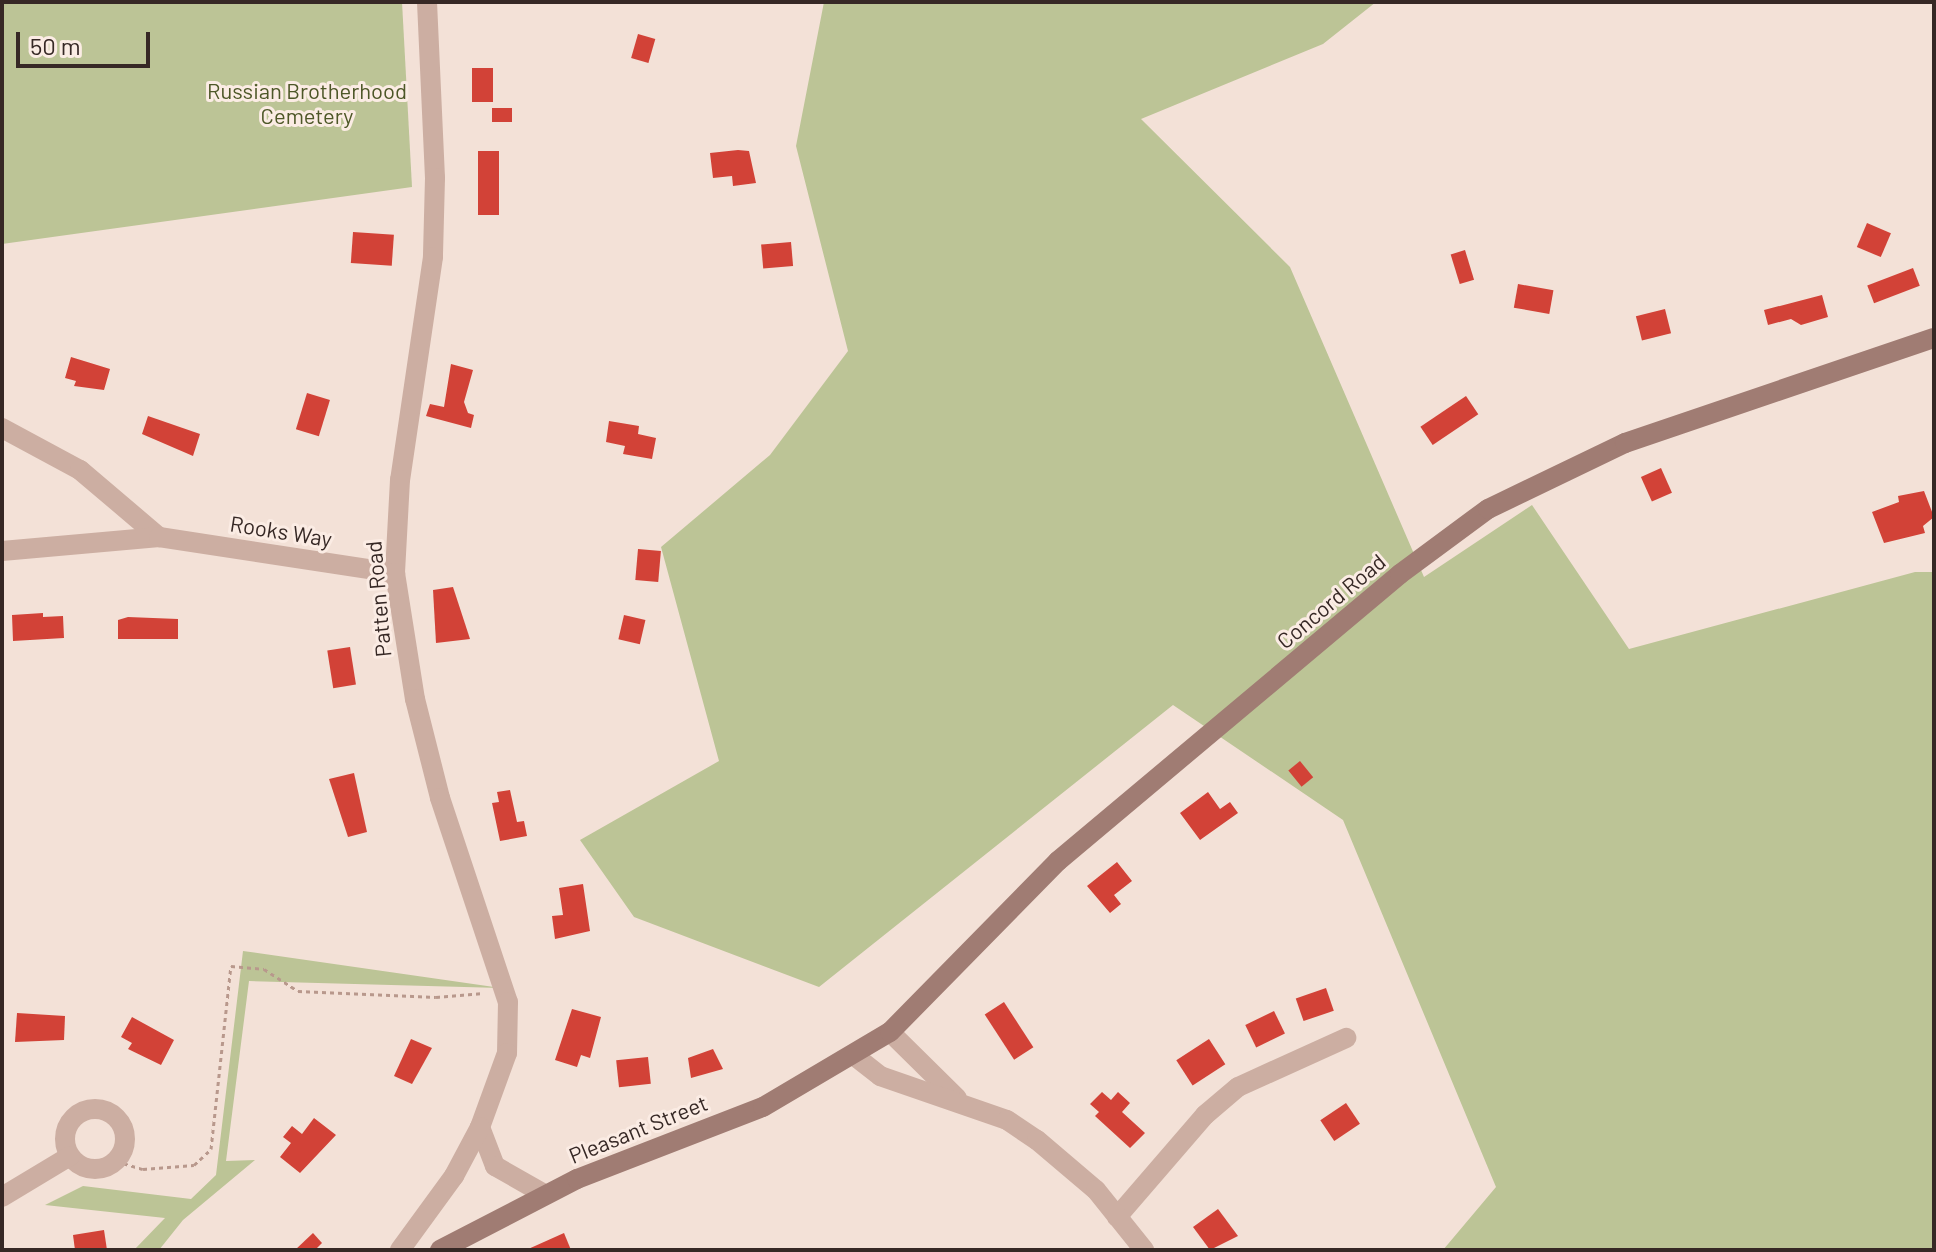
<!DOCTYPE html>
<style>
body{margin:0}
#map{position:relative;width:1936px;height:1252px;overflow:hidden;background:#f3e1d7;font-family:Barlow,sans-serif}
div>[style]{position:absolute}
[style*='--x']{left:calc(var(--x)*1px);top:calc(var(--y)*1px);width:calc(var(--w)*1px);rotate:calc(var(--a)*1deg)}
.green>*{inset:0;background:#bcc496}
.building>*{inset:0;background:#d24237;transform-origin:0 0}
.path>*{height:3px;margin-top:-1.5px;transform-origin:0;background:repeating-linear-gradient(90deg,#b8988c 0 4px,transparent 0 8px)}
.minor>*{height:20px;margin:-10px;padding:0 10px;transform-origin:10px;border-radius:10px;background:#ccaea2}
.minor>.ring{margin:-10px;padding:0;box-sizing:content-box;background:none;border:20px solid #ccaea2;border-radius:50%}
.tertiary>*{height:20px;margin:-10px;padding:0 10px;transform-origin:10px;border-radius:10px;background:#ccaea2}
.secondary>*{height:20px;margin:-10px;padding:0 10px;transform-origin:10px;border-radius:10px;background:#a07c73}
span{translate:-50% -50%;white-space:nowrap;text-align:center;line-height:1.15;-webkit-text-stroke:6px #fbece4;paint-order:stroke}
.park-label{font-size:22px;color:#4d5727}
.street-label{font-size:22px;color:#362825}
.frame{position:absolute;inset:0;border:4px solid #362825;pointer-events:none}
.scale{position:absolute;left:16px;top:32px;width:134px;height:36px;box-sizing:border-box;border:4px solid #362825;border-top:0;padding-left:10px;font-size:24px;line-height:28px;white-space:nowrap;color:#362825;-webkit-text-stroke:6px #fbece4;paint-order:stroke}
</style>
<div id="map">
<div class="green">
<i style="clip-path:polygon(2px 2px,402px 2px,412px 187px,2px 244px)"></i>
<i style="clip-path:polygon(824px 2px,1376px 2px,1323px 44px,1141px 119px,1290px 267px,1424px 577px,1532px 505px,1629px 649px,1915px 572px,1934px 572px,1934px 1250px,1443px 1250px,1496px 1187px,1343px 820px,1173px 705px,819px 987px,634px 917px,580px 840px,719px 761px,661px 547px,770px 455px,848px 351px,796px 146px)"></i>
<i style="clip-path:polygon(243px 951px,501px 988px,249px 981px,226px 1161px,255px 1160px,183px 1220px,159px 1250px,134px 1250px,165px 1218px,45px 1205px,83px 1186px,191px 1199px,216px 1175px)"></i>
</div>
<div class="building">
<i style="left:638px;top:34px;width:18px;height:25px;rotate:16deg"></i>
<i style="left:472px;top:68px;width:21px;height:34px"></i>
<i style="left:492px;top:108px;width:20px;height:14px"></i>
<i style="clip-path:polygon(738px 150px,749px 151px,756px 183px,733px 186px,732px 176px,713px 178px,710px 153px)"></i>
<i style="left:478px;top:151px;width:21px;height:64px"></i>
<i style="left:1867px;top:223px;width:26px;height:26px;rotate:23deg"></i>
<i style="left:353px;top:232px;width:41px;height:31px;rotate:4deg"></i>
<i style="left:791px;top:242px;width:24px;height:30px;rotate:85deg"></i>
<i style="left:1465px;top:250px;width:31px;height:15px;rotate:73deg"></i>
<i style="left:1913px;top:268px;width:19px;height:49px;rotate:69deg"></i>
<i style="left:1518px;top:284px;width:36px;height:24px;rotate:10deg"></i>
<i style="clip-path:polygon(1822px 295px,1828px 317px,1801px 325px,1791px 319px,1768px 325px,1764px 310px)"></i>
<i style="left:1665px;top:309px;width:25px;height:30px;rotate:76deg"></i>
<i style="clip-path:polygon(71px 357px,110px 369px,104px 390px,74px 386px,76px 381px,65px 378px)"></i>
<i style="clip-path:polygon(451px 364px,473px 370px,464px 402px,468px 413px,474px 415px,471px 428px,426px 416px,430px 404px,444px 407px)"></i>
<i style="left:307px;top:393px;width:24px;height:38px;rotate:17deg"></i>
<i style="left:1466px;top:396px;width:22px;height:55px;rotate:56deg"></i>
<i style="clip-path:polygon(148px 416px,200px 434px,193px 456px,142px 434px)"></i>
<i style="clip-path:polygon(609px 421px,639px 426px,638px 434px,656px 438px,652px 459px,623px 454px,625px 446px,606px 442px)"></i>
<i style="left:1661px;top:468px;width:27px;height:22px;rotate:66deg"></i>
<i style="clip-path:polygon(1924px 491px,1934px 517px,1923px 526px,1925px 533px,1884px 543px,1872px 512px,1899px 502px,1898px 496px)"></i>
<i style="left:638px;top:549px;width:23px;height:31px;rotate:5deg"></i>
<i style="clip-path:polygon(453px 587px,470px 639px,436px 643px,433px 590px)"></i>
<i style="clip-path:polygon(43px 613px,43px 617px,63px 616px,64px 638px,13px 641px,12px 615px)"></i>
<i style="left:624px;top:615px;width:22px;height:25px;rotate:13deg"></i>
<i style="clip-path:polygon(128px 617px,178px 619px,178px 639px,118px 639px,118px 620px)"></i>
<i style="left:350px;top:647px;width:38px;height:23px;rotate:81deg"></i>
<i style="left:1300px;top:761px;width:21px;height:15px;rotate:51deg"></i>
<i style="clip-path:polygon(354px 773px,367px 832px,348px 837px,329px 779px)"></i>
<i style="clip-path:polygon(510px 790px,517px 822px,524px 821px,527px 836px,500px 841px,492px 803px,499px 802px,497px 792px)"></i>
<i style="clip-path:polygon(1208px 792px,1220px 809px,1230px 802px,1238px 813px,1200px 840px,1180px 813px)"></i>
<i style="clip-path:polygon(1117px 862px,1132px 881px,1114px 895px,1121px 904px,1110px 913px,1087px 886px)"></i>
<i style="clip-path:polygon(583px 884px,590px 931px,555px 939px,552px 916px,563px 915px,559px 888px)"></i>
<i style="left:1326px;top:988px;width:24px;height:32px;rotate:71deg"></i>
<i style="left:1004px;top:1002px;width:54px;height:23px;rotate:57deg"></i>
<i style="clip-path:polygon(572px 1009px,601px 1017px,590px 1058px,581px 1055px,577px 1067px,555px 1060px)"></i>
<i style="left:1274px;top:1011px;width:25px;height:32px;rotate:64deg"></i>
<i style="clip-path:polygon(17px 1013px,65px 1016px,64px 1040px,15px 1042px)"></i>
<i style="clip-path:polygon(132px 1017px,174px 1040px,161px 1065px,128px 1049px,132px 1043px,121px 1037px)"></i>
<i style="clip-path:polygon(411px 1039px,432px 1048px,412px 1084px,394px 1076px)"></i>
<i style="left:1209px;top:1039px;width:30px;height:39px;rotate:57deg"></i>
<i style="clip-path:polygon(713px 1049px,723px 1069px,691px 1078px,688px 1058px)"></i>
<i style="left:648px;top:1057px;width:27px;height:32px;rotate:84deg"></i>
<i style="clip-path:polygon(1102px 1092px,1111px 1100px,1118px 1092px,1130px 1103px,1122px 1112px,1145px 1133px,1130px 1148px,1095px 1116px,1099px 1112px,1090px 1104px)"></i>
<i style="left:1346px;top:1103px;width:25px;height:31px;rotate:56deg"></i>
<i style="clip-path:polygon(314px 1118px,336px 1135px,300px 1173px,280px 1157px,291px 1143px,283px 1137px,292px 1126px,302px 1134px)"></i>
<i style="clip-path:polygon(1218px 1209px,1238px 1236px,1210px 1250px,1193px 1227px)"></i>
<i style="clip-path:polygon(104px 1230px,107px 1250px,75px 1250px,73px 1235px)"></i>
<i style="clip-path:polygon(313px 1233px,322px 1243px,315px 1250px,295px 1250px)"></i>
<i style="clip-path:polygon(564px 1233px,571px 1250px,526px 1250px)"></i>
</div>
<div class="path">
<i style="--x:116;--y:1161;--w:28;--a:17"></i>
<i style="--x:143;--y:1169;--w:51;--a:-4.5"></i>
<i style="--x:194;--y:1165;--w:23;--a:-43"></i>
<i style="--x:211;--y:1149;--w:184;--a:-83.8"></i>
<i style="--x:231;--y:966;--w:33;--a:5"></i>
<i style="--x:264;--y:969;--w:40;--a:32.9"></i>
<i style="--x:298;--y:991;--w:138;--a:2.5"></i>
<i style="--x:436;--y:997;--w:48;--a:-4.8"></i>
</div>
<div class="minor">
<i style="--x:2;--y:428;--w:89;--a:28.3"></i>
<i style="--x:80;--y:470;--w:104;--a:40.3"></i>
<i style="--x:2;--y:551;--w:158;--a:-5.1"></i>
<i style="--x:159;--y:537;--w:239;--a:8.7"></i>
<i class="ring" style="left:65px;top:1109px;width:40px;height:40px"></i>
<i style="--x:2;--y:1197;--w:79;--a:-31.1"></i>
<i style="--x:1117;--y:1217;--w:135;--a:-49.2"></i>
<i style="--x:1205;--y:1115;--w:43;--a:-40.3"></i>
<i style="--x:1238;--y:1087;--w:119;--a:-24.4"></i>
</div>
<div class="tertiary">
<i style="--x:427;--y:2;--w:176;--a:87.4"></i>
<i style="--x:435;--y:178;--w:79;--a:91.5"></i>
<i style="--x:433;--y:257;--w:225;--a:98.4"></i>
<i style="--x:400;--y:480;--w:93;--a:93.1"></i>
<i style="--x:395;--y:573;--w:128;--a:81"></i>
<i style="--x:415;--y:699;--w:102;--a:75.8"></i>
<i style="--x:440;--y:798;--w:215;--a:71.6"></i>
<i style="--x:508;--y:1002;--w:51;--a:91.1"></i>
<i style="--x:507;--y:1053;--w:79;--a:110"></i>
<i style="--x:480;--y:1127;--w:42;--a:69"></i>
<i style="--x:495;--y:1166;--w:56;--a:29.7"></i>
<i style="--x:890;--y:1032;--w:94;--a:44.6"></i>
<i style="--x:856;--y:1057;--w:31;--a:38"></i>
<i style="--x:880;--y:1076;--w:134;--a:19.1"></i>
<i style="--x:1007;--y:1120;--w:36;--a:34"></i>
<i style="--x:1037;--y:1140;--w:77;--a:40.3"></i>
<i style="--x:1096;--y:1190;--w:77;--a:51.3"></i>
<i style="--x:400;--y:1250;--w:92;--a:-53.9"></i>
<i style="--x:454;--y:1176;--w:55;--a:-62"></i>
</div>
<div class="secondary">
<i style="--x:440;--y:1250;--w:154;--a:-27.4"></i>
<i style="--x:577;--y:1179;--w:199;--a:-21.2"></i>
<i style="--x:763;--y:1107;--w:147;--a:-30.6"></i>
<i style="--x:890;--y:1032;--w:240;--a:-45.5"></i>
<i style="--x:1058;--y:861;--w:446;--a:-40"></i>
<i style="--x:1400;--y:574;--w:109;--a:-36.5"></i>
<i style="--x:1488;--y:509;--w:152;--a:-25.7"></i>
<i style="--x:1625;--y:443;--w:326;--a:-18.8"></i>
</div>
<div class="park-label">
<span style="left:307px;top:103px">Russian Brotherhood<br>Cemetery</span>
</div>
<div class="street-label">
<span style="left:281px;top:531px;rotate:9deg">Rooks Way</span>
<span style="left:378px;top:599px;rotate:-95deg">Patten Road</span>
<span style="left:1331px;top:601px;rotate:-40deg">Concord Road</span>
<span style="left:638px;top:1129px;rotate:-22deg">Pleasant Street</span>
</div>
<div class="frame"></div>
<div class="scale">50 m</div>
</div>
